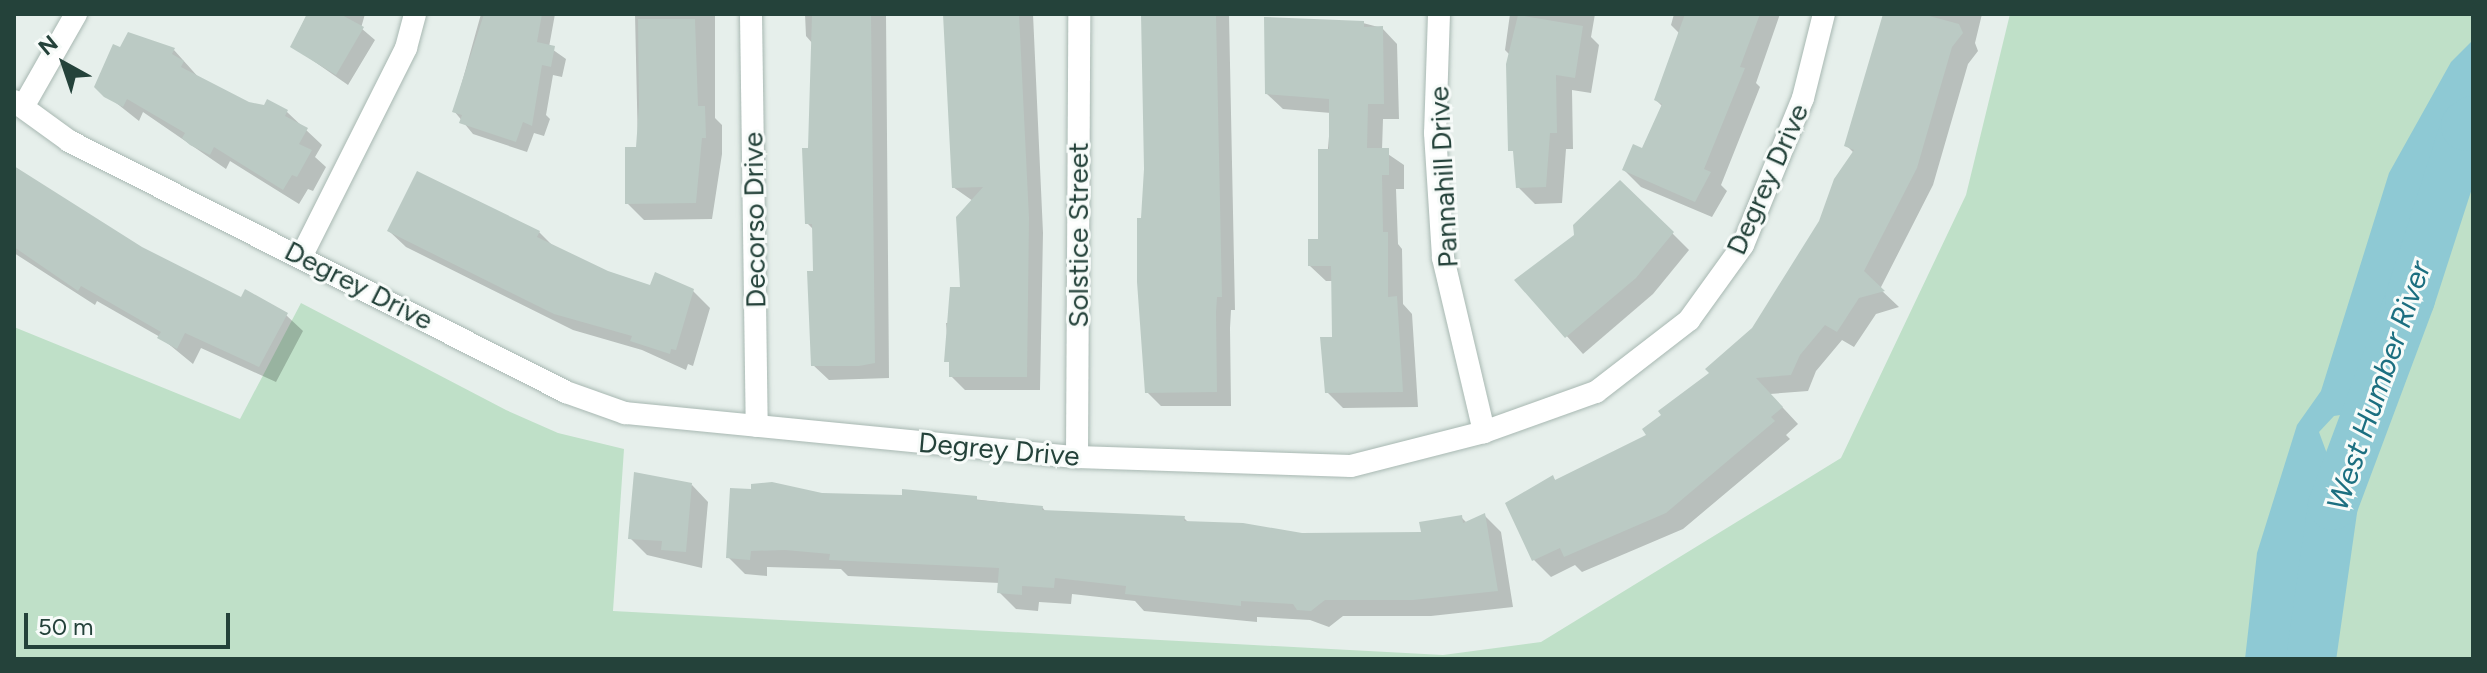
<!DOCTYPE html>
<style>
body{margin:0}
#map{position:relative;width:2487px;height:673px;overflow:hidden;background:#e6efeb;font-family:Figtree,sans-serif}
div>[style]{position:absolute}
[style*='--x']{left:calc(var(--x)*1px);top:calc(var(--y)*1px);width:calc(var(--w)*1px);rotate:calc(var(--a)*1deg)}
.green>*{inset:0;background:#bfe0c8}
.water>*{inset:0;background:#8ec9d4}
.shadow>*{inset:0;background:#0003}
.river>*{height:50px;margin:-25px;padding:0 25px;transform-origin:25px;border-radius:25px;background:#8ec9d4}
.building>*{inset:0;background:#bbcac4}
.roads{filter:drop-shadow(0 0 2px #a8b8b2) drop-shadow(0 0 2px #a8b8b2)}
.minor>*{height:22px;margin:-11px;padding:0 11px;transform-origin:11px;border-radius:11px;background:#fff}
span{translate:-50% -50%;white-space:nowrap;text-align:center;line-height:1.15;-webkit-text-stroke:6px #f7fbf9;paint-order:stroke}
.street-label{font-size:28px;color:#24423a}
.water-label{font-size:30px;color:#1c6f80;font-style:italic}
.frame{position:absolute;inset:0;border:16px solid #24423a;pointer-events:none}
.north{position:absolute;left:24px;top:24px;width:80px;height:80px;-webkit-text-stroke:6px #f7fbf9;paint-order:stroke;rotate:320deg;font-size:22px;font-weight:700;line-height:32px;text-align:center;color:#24423a}
.north::after{content:'';display:block;margin:auto;width:28px;height:36px;background:#24423a;clip-path:polygon(50% 0,100% 100%,50% 72%,0 100%)}
.scale{position:absolute;left:24px;top:613px;width:206px;height:36px;box-sizing:border-box;border:4px solid #24423a;border-top:0;padding-left:10px;font-size:24px;line-height:28px;white-space:nowrap;color:#24423a;-webkit-text-stroke:6px #f7fbf9;paint-order:stroke}
</style>
<div id="map">
<div class="green">
<i style="clip-path:polygon(2010px 14px,2473px 14px,2473px 659px,14px 659px,14px 327px,240px 419px,301px 303px,506px 410px,558px 433px,624px 449px,613px 611px,1443px 655px,1541px 642px,1841px 458px,1966px 195px)"></i>
</div>
<div class="water">
<i style="clip-path:polygon(2473px 40px,2473px 102px,2430px 184px,2359px 412px,2334px 416px,2319px 432px,2333px 470px,2302px 571px,2297px 659px,2245px 659px,2257px 553px,2297px 425px,2321px 391px,2389px 173px,2451px 62px)"></i>
</div>
<div class="shadow">
<i style="clip-path:polygon(307px 14px,365px 14px,361px 28px,375px 40px,348px 85px,292px 46px)"></i>
<i style="clip-path:polygon(481px 14px,555px 14px,549px 47px,566px 59px,562px 77px,553px 75px,546px 115px,550px 119px,544px 136px,534px 133px,527px 152px,473px 134px,454px 111px)"></i>
<i style="clip-path:polygon(635px 14px,715px 14px,715px 118px,722px 125px,722px 154px,712px 219px,644px 220px,627px 203px,638px 149px)"></i>
<i style="clip-path:polygon(805px 14px,886px 14px,889px 378px,829px 380px,813px 365px,814px 230px,807px 223px,813px 44px,806px 36px)"></i>
<i style="clip-path:polygon(947px 14px,1033px 14px,1043px 233px,1040px 390px,965px 390px,951px 376px,946px 323px,953px 323px,962px 289px,973px 201px,953px 187px)"></i>
<i style="clip-path:polygon(1144px 14px,1229px 14px,1235px 310px,1231px 310px,1230px 328px,1231px 406px,1161px 406px,1147px 392px)"></i>
<i style="clip-path:polygon(1510px 14px,1595px 14px,1591px 37px,1599px 45px,1591px 93px,1572px 90px,1573px 149px,1566px 149px,1562px 203px,1535px 204px,1518px 187px,1510px 55px,1505px 50px)"></i>
<i style="clip-path:polygon(1674px 14px,1780px 14px,1756px 83px,1760px 87px,1721px 185px,1727px 191px,1712px 217px,1641px 187px,1624px 170px,1643px 151px,1663px 107px,1656px 100px,1680px 34px,1671px 25px)"></i>
<i style="clip-path:polygon(1885px 14px,1982px 14px,1975px 43px,1978px 51px,1968px 64px,1933px 185px,1880px 289px,1899px 307px,1876px 314px,1854px 347px,1842px 340px,1816px 371px,1808px 391px,1770px 394px,1798px 424px,1786px 435px,1790px 439px,1683px 529px,1582px 572px,1575px 565px,1551px 577px,1534px 560px,1507px 504px,1552px 477px,1556px 481px,1649px 436px,1753px 329px,1821px 222px,1854px 153px,1847px 146px)"></i>
<i style="clip-path:polygon(1363px 23px,1382px 28px,1397px 44px,1399px 119px,1383px 119px,1382px 150px,1404px 165px,1404px 189px,1396px 189px,1398px 244px,1402px 249px,1403px 304px,1412px 314px,1418px 407px,1343px 408px,1327px 392px,1334px 339px,1333px 281px,1326px 281px,1310px 266px,1320px 241px,1331px 113px,1283px 109px,1267px 94px)"></i>
<i style="clip-path:polygon(174px 50px,200px 79px,249px 104px,287px 112px,322px 145px,315px 157px,326px 167px,313px 191px,308px 189px,299px 204px,230px 161px,226px 169px,143px 112px,139px 121px,96px 87px)"></i>
<i style="clip-path:polygon(14px 167px,141px 248px,242px 299px,286px 315px,303px 331px,276px 382px,201px 348px,193px 364px,160px 337px,97px 301px,95px 305px,14px 253px)"></i>
<i style="clip-path:polygon(389px 231px,539px 232px,555px 248px,607px 273px,652px 287px,693px 291px,710px 308px,693px 366px,688px 364px,686px 370px,642px 350px,573px 330px,406px 247px)"></i>
<i style="clip-path:polygon(1672px 233px,1689px 250px,1653px 294px,1583px 354px,1517px 281px)"></i>
<i style="clip-path:polygon(692px 485px,708px 502px,702px 568px,647px 555px,630px 538px)"></i>
<i style="clip-path:polygon(904px 491px,1042px 507px,1047px 513px,1184px 518px,1189px 523px,1301px 535px,1423px 534px,1462px 518px,1467px 523px,1484px 515px,1501px 532px,1513px 607px,1431px 616px,1343px 616px,1329px 627px,1310px 620px,1257px 617px,1257px 622px,1144px 611px,1135px 601px,1072px 594px,1071px 604px,1039px 602px,1038px 611px,1016px 609px,999px 592px,1000px 583px,848px 576px,841px 569px,767px 567px,767px 576px,745px 574px,728px 557px,790px 492px,903px 498px)"></i>
</div>
<div class="river">
<i style="--x:2311;--y:659;--w:156;--a:-81.9"></i>
<i style="--x:2333;--y:505;--w:220;--a:-69.5"></i>
<i style="--x:2410;--y:299;--w:182;--a:-72.1"></i>
<i style="--x:2466;--y:126;--w:9;--a:-36"></i>
</div>
<div class="building">
<i style="clip-path:polygon(307px 14px,340px 14px,364px 27px,336px 75px,290px 47px)"></i>
<i style="clip-path:polygon(484px 14px,542px 14px,537px 42px,555px 46px,551px 67px,542px 65px,532px 126px,523px 122px,516px 142px,459px 123px,462px 115px,452px 112px)"></i>
<i style="clip-path:polygon(812px 14px,871px 14px,875px 363px,859px 366px,811px 366px,807px 271px,813px 271px,812px 224px,805px 224px,802px 148px,808px 148px)"></i>
<i style="clip-path:polygon(943px 14px,1019px 14px,1029px 218px,1027px 377px,949px 377px,949px 362px,944px 362px,950px 287px,960px 287px,956px 217px,983px 187px,952px 188px)"></i>
<i style="clip-path:polygon(1141px 14px,1216px 14px,1222px 297px,1217px 297px,1216px 312px,1217px 392px,1145px 393px,1137px 282px,1137px 218px,1141px 218px,1144px 169px)"></i>
<i style="clip-path:polygon(1685px 14px,1760px 14px,1740px 67px,1745px 68px,1704px 169px,1711px 172px,1695px 202px,1622px 170px,1633px 144px,1642px 148px,1662px 104px,1654px 100px)"></i>
<i style="clip-path:polygon(1883px 14px,1922px 14px,1959px 24px,1963px 33px,1952px 47px,1917px 168px,1864px 271px,1885px 291px,1859px 298px,1837px 332px,1825px 325px,1800px 355px,1791px 375px,1756px 378px,1783px 407px,1771px 417px,1775px 421px,1666px 513px,1564px 557px,1560px 548px,1532px 561px,1505px 503px,1553px 475px,1555px 480px,1646px 435px,1642px 429px,1661px 415px,1658px 411px,1709px 373px,1705px 369px,1752px 328px,1819px 221px,1834px 179px,1854px 150px,1844px 146px)"></i>
<i style="clip-path:polygon(1518px 15px,1583px 26px,1575px 78px,1556px 75px,1557px 133px,1550px 133px,1546px 187px,1516px 188px,1513px 151px,1508px 151px,1506px 64px)"></i>
<i style="clip-path:polygon(1264px 17px,1364px 21px,1364px 27px,1383px 26px,1384px 104px,1368px 104px,1367px 148px,1389px 148px,1389px 175px,1382px 175px,1383px 232px,1388px 232px,1388px 297px,1397px 296px,1403px 392px,1325px 393px,1320px 337px,1332px 337px,1331px 266px,1308px 266px,1308px 239px,1318px 239px,1318px 149px,1329px 149px,1329px 99px,1265px 94px)"></i>
<i style="clip-path:polygon(638px 19px,695px 19px,698px 106px,705px 106px,706px 138px,702px 138px,696px 203px,625px 204px,625px 147px,636px 147px,639px 106px)"></i>
<i style="clip-path:polygon(128px 32px,175px 48px,172px 54px,184px 61px,181px 67px,249px 102px,264px 105px,267px 99px,288px 110px,285px 116px,308px 128px,299px 144px,312px 150px,297px 177px,292px 175px,283px 190px,214px 147px,210px 155px,190px 145px,182px 138px,185px 133px,127px 99px,123px 107px,104px 97px,94px 87px,113px 44px,120px 47px)"></i>
<i style="clip-path:polygon(14px 166px,142px 247px,241px 297px,245px 289px,288px 313px,259px 367px,185px 333px,177px 349px,157px 338px,161px 332px,81px 286px,78px 291px,14px 247px)"></i>
<i style="clip-path:polygon(417px 171px,540px 231px,537px 237px,608px 271px,650px 285px,655px 272px,694px 289px,676px 350px,671px 349px,670px 354px,630px 341px,632px 336px,554px 314px,387px 231px)"></i>
<i style="clip-path:polygon(1620px 180px,1674px 232px,1636px 278px,1565px 338px,1514px 280px,1574px 235px,1573px 225px)"></i>
<i style="clip-path:polygon(634px 472px,692px 483px,686px 552px,661px 550px,662px 541px,628px 539px)"></i>
<i style="clip-path:polygon(772px 482px,822px 493px,902px 495px,902px 489px,977px 496px,977px 500px,1043px 506px,1042px 510px,1185px 516px,1184px 521px,1243px 523px,1302px 533px,1421px 532px,1419px 522px,1462px 515px,1463px 523px,1485px 513px,1498px 591px,1413px 600px,1325px 600px,1311px 611px,1297px 610px,1293px 604px,1241px 601px,1241px 606px,1125px 594px,1126px 586px,1055px 578px,1054px 588px,1022px 586px,1022px 595px,997px 593px,999px 568px,829px 560px,830px 554px,785px 550px,751px 551px,750px 560px,726px 558px,730px 488px,751px 489px,751px 484px)"></i>
</div>
<div class="roads">
<div class="minor">
<i style="--x:751;--y:14;--w:412;--a:89.2"></i>
<i style="--x:1439;--y:14;--w:119;--a:91.9"></i>
<i style="--x:1435;--y:133;--w:125;--a:86.3"></i>
<i style="--x:1443;--y:258;--w:179;--a:76.7"></i>
<i style="--x:14;--y:101;--w:68;--a:36"></i>
<i style="--x:69;--y:141;--w:557;--a:26.8"></i>
<i style="--x:566;--y:392;--w:63;--a:19.6"></i>
<i style="--x:625;--y:413;--w:454;--a:5.6"></i>
<i style="--x:1077;--y:457;--w:274;--a:1.9"></i>
<i style="--x:1351;--y:466;--w:137;--a:-14.3"></i>
<i style="--x:1484;--y:432;--w:119;--a:-19.7"></i>
<i style="--x:1596;--y:392;--w:118;--a:-37.7"></i>
<i style="--x:1689;--y:320;--w:92;--a:-54.2"></i>
<i style="--x:1743;--y:245;--w:159;--a:-67.8"></i>
<i style="--x:1803;--y:98;--w:87;--a:-76"></i>
<i style="--x:23;--y:107;--w:107;--a:-60.3"></i>
<i style="--x:302;--y:255;--w:232;--a:-63.3"></i>
<i style="--x:406;--y:48;--w:35;--a:-75"></i>
<i style="--x:1077;--y:457;--w:443;--a:-89.7"></i>
</div>
</div>
<div class="street-label">
<span style="left:1443px;top:177px;rotate:-93deg">Pannahill Drive</span>
<span style="left:1767px;top:179px;rotate:-66deg">Degrey Drive</span>
<span style="left:754px;top:220px;rotate:-91deg">Decorso Drive</span>
<span style="left:1078px;top:235px;rotate:-90deg">Solstice Street</span>
<span style="left:359px;top:285px;rotate:27deg">Degrey Drive</span>
<span style="left:999px;top:449px;rotate:5deg">Degrey Drive</span>
</div>
<div class="water-label">
<span style="left:2379px;top:386px;rotate:-71deg">West Humber River</span>
</div>
<div class="frame"></div>
<div class="north">N</div>
<div class="scale">50 m</div>
</div>
